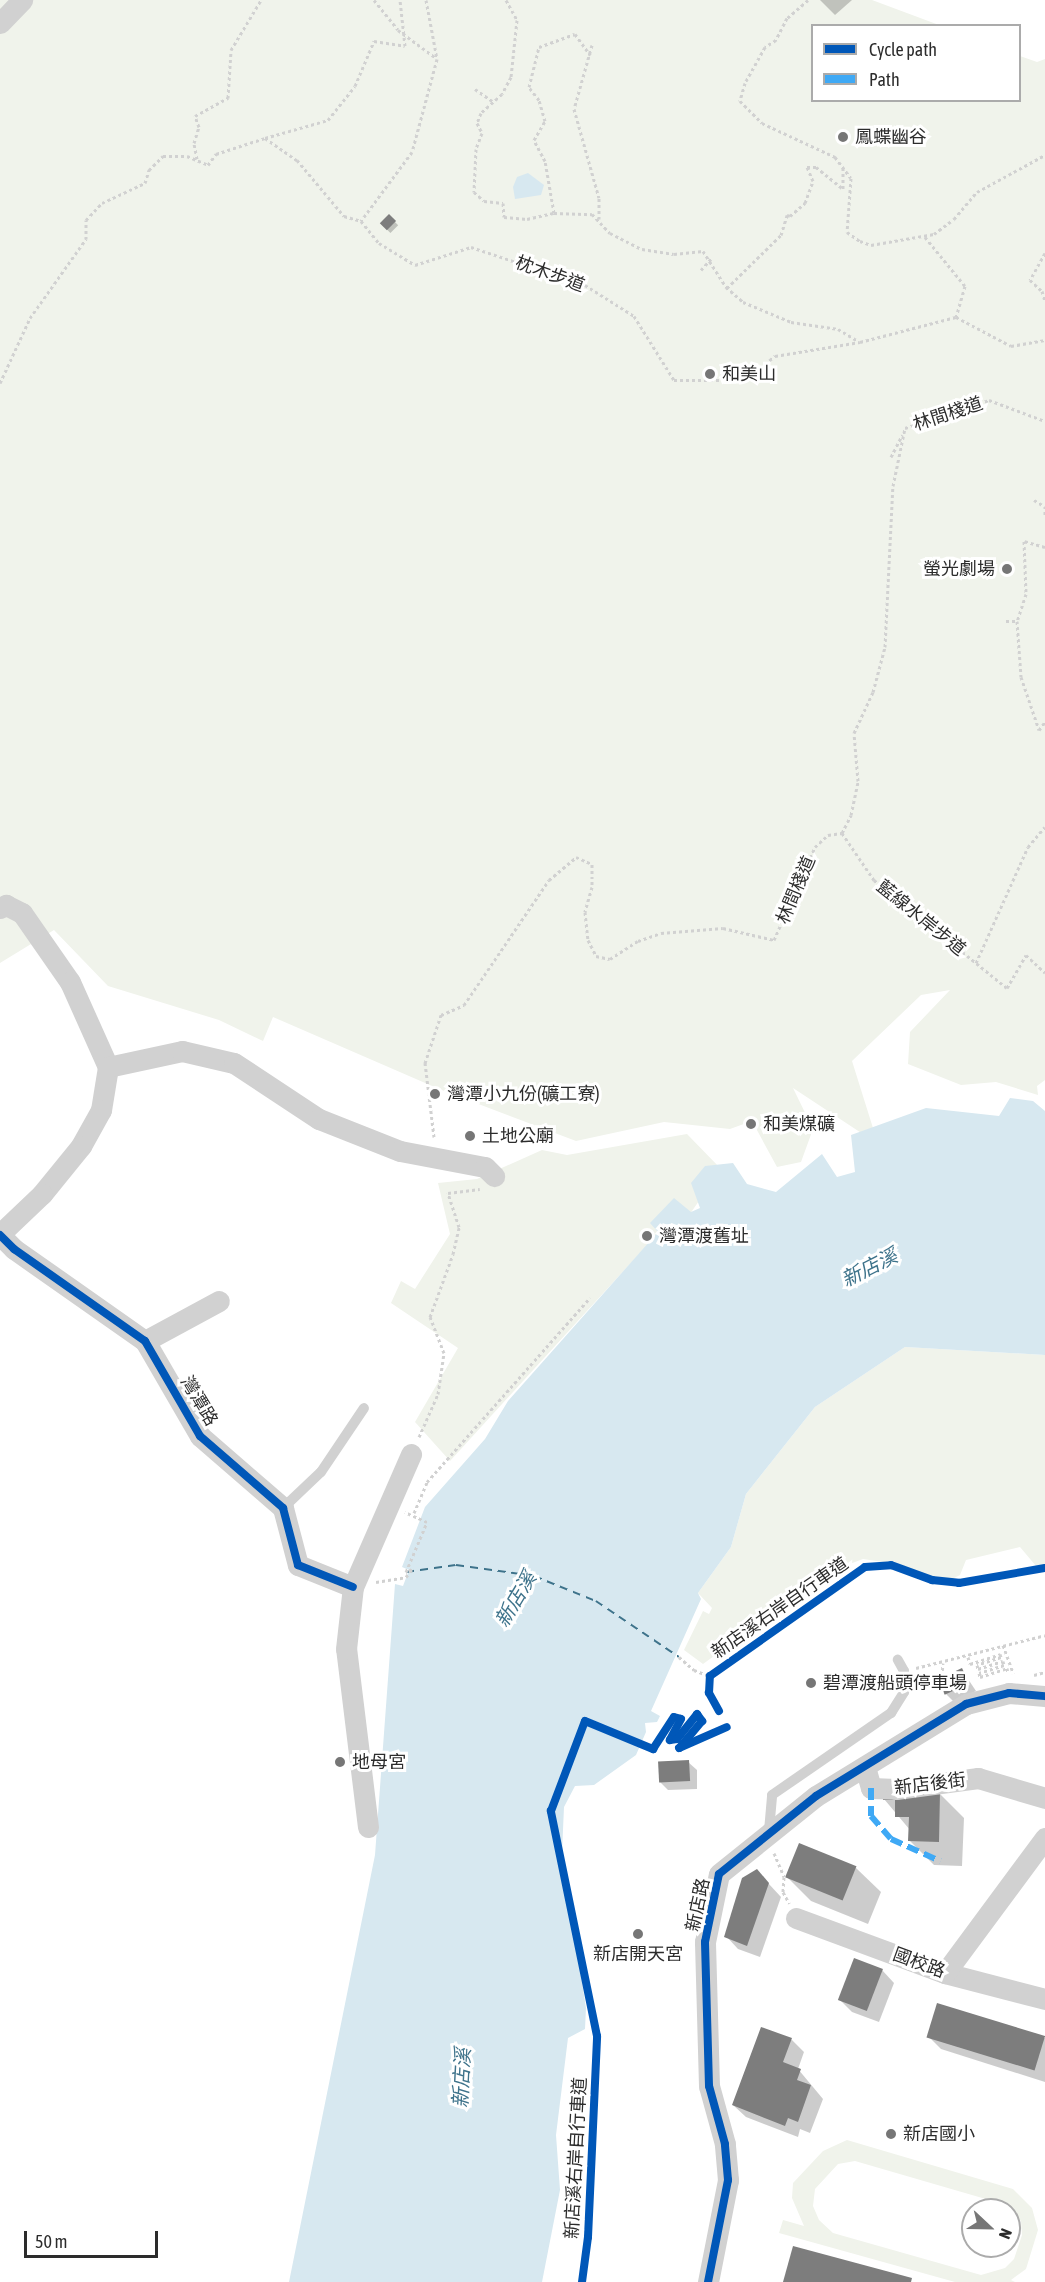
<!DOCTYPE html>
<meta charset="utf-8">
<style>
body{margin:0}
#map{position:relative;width:1045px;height:2282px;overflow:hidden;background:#fff;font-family:"Asap Condensed","Noto Sans TC",sans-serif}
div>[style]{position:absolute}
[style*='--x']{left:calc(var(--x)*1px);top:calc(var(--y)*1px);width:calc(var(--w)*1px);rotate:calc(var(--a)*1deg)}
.green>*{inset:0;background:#f0f3eb}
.water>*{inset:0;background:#d7e8f0}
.shadow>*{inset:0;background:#0003;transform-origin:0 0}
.ferry>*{height:1.5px;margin-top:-0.75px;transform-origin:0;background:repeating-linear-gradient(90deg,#3e738b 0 8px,transparent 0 14px)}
.building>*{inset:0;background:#7d7d7d;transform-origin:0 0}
.path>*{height:3px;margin-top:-1.5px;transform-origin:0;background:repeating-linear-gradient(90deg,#d1d1d1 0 3px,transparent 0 6px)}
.lane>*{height:10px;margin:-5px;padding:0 5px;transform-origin:5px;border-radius:5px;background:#d1d1d1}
.street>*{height:21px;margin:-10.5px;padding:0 10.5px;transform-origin:10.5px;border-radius:10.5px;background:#d1d1d1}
.quiet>*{height:6px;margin-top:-3px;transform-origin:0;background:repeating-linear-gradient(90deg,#3fa9f5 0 12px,transparent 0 18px)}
.cycleway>*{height:8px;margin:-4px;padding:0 4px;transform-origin:4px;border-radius:4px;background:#0057b8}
.dots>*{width:16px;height:16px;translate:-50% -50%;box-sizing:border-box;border:3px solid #fff;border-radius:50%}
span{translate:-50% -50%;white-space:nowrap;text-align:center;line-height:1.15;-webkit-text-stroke:6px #fff;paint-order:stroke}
.poi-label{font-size:18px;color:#2c2c2c}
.left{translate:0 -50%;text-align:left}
.right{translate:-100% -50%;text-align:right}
.street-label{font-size:18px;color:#2c2c2c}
.water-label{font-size:20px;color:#3e738b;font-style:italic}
.legend{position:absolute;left:811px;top:24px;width:210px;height:78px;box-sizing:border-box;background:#fff;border:2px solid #ababab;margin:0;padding:8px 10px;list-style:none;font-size:18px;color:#2c2c2c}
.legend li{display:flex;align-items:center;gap:12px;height:30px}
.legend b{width:30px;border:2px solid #ababab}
.north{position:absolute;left:961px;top:2198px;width:60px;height:60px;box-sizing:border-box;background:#fff;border:2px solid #ababab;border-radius:50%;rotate:112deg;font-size:16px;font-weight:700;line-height:24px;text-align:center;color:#2c2c2c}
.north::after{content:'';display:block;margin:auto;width:21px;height:27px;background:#767676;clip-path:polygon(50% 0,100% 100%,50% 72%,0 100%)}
.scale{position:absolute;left:24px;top:2231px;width:134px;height:27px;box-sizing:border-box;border:3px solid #2c2c2c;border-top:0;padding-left:8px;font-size:18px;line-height:21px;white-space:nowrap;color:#2c2c2c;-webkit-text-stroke:4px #fff;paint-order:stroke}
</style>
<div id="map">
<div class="green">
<i style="clip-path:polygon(0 0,872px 0,939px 25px,812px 26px,812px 100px,1020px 100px,1020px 56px,1037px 62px,1045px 59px,1045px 1080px,1037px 1086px,1038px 1095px,996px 1082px,961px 1085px,908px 1064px,910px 1032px,950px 990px,921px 995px,852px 1061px,878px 1144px,793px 1088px,813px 1129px,801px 1162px,777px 1167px,752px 1121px,730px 1129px,664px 1122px,576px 1141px,439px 1089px,273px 1017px,263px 1041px,219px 1020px,108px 986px,54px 930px,0 963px)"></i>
<i style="clip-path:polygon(687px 1134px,721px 1169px,672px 1240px,639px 1254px,450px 1461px,415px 1422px,458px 1348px,391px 1303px,401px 1281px,415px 1289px,450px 1234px,438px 1183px,477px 1179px,542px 1150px,567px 1155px)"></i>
<i style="clip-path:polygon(905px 1347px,1045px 1355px,1045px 1565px,1036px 1566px,1020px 1547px,966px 1560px,960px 1575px,942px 1584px,883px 1562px,863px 1559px,831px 1571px,703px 1664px,684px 1650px,703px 1611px,709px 1614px,712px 1608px,698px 1593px,731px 1547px,746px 1494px,815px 1407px)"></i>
<i style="clip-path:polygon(evenodd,847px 2140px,1013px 2189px,1032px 2208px,1038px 2230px,1026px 2269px,1011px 2280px,1015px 2282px,955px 2282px,779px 2233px,783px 2220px,804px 2226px,792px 2198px,793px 2183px,823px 2151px,847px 2140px,855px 2161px,996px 2202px,1009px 2210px,1021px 2221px,1022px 2235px,1014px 2259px,1005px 2268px,981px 2275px,833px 2233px,819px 2220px,813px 2206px,815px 2189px,838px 2164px,855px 2161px)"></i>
</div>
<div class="water">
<i style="clip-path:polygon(528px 173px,544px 185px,541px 195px,515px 199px,513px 187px,517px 177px)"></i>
<i style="clip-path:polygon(1010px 1098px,1033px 1101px,1045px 1111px,1045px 1355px,905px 1347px,815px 1407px,746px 1494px,731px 1547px,698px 1593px,701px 1599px,651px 1711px,660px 1716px,657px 1722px,645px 1723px,646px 1732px,636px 1755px,594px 1785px,575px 1786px,564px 1807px,562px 1853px,586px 2008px,585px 2029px,568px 2038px,556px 2135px,560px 2190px,542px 2282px,289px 2282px,375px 1855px,395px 1584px,403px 1586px,409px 1570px,402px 1567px,425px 1507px,485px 1439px,508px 1401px,658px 1232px,650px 1223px,674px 1198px,691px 1212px,700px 1208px,691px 1183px,705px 1166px,733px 1163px,747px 1184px,776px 1192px,822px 1154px,837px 1177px,855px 1172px,851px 1135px,926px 1108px,999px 1116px)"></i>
</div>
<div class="shadow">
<i style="clip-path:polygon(820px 0,852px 0,835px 15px)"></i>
<i style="left:389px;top:216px;width:13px;height:11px;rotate:45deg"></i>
<i style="clip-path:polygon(962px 1670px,976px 1691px,954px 1702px,946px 1694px)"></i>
<i style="clip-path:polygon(688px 1762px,697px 1770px,697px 1789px,668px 1790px,660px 1782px)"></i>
<i style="clip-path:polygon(940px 1794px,964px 1818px,962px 1866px,934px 1865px,910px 1841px,910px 1830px,884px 1799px)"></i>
<i style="clip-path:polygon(856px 1868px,881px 1892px,868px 1924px,811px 1901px,787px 1877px)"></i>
<i style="clip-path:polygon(757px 1871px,781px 1897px,760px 1957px,738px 1949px,726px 1936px)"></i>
<i style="clip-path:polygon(882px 1970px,894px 1983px,879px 2022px,852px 2012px,839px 1999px)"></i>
<i style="clip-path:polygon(762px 2029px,792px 2040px,804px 2052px,798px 2069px,823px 2099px,810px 2133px,800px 2129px,798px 2137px,746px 2117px,733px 2105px)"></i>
<i style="clip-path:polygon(928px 2036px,1045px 2038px,1045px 2082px,941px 2049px)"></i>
</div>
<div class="ferry">
<i style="--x:406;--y:1572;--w:50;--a:-8"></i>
<i style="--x:456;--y:1565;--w:79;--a:8"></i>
<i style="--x:534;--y:1576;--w:67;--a:22"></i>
<i style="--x:596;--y:1601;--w:100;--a:34"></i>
</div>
<div class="building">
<i style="left:389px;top:214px;width:10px;height:13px;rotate:45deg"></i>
<i style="left:962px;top:1668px;width:17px;height:27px;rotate:65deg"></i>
<i style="left:689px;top:1760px;width:21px;height:31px;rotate:87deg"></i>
<i style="clip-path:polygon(883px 1789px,940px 1792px,939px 1842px,908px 1841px,909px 1817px,895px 1817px,895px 1800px,883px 1800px)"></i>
<i style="left:799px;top:1843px;width:62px;height:37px;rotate:22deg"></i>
<i style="clip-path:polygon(757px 1869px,769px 1883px,747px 1946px,724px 1937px,742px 1878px)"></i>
<i style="left:854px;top:1958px;width:31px;height:45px;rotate:21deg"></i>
<i style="left:937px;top:2003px;width:113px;height:36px;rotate:17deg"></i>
<i style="clip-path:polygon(761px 2027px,792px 2038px,783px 2062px,801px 2069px,797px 2080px,811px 2085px,798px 2122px,788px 2118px,785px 2126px,732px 2105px)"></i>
<i style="clip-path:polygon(793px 2246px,912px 2278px,911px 2282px,783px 2282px)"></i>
</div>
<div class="path">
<i style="--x:374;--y:0;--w:38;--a:51"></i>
<i style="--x:398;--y:30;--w:47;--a:36.4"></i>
<i style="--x:426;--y:0;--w:60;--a:79.4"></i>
<i style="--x:437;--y:59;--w:96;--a:105"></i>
<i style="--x:412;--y:152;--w:86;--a:126.5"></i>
<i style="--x:361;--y:221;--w:28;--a:51"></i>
<i style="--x:379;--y:243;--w:42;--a:31.4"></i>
<i style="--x:415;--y:265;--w:59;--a:-17.8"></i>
<i style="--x:471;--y:247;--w:120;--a:18.4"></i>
<i style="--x:585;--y:285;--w:58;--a:32.3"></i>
<i style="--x:634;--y:316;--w:75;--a:58"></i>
<i style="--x:674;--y:380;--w:73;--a:0"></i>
<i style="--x:747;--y:380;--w:37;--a:-41"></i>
<i style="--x:775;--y:356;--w:86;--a:-9.4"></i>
<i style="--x:860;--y:342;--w:99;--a:-14.6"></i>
<i style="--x:956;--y:317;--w:62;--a:27.8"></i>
<i style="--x:1011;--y:346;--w:35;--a:-10"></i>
<i style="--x:506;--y:0;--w:23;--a:61"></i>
<i style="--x:517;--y:20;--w:57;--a:96"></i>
<i style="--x:511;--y:77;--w:19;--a:118"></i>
<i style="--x:502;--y:94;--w:28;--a:138"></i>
<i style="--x:481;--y:113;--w:11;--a:112"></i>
<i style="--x:477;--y:123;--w:11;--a:63"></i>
<i style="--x:482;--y:133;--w:17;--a:111"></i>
<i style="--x:476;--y:149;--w:43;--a:92.7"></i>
<i style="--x:474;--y:192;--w:13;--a:42"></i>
<i style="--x:484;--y:201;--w:19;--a:6"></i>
<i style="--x:503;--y:203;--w:14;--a:86"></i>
<i style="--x:504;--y:217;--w:23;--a:5"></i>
<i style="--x:527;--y:219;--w:28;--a:-13"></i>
<i style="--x:554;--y:213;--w:38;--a:2"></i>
<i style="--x:592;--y:214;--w:26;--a:47"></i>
<i style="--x:610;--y:233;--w:36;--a:27"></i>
<i style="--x:642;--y:249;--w:32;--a:9"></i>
<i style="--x:674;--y:254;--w:29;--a:-6"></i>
<i style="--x:703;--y:251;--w:43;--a:57.4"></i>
<i style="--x:726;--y:287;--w:23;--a:41"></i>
<i style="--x:743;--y:302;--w:52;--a:22.6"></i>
<i style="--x:791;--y:322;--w:48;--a:8.5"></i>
<i style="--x:838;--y:329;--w:23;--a:31"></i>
<i style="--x:808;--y:0;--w:28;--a:139"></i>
<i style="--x:787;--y:18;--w:25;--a:117"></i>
<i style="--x:776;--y:40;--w:13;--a:148"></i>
<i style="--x:765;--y:47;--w:41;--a:119.1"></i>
<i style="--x:745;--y:83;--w:19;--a:106"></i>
<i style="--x:740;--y:101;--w:31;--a:45"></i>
<i style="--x:762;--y:123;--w:81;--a:25"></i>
<i style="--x:835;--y:157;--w:26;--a:53"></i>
<i style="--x:851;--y:178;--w:54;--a:94.2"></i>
<i style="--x:847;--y:232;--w:16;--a:35"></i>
<i style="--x:860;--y:241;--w:12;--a:20"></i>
<i style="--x:871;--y:245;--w:64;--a:-9.9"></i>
<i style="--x:934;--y:234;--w:25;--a:-37"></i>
<i style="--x:954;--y:219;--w:35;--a:-50"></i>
<i style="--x:977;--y:192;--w:77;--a:-28.6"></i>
<i style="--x:592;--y:45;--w:66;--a:105.7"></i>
<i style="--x:574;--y:109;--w:92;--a:74.3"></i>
<i style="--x:599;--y:198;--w:21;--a:90"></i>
<i style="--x:475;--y:89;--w:21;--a:35"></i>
<i style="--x:265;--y:138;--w:66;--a:-15.9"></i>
<i style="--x:328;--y:120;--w:43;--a:-51.5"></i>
<i style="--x:355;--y:86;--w:49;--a:-67.1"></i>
<i style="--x:374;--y:41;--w:31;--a:9"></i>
<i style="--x:405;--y:46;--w:46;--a:-96.2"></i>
<i style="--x:197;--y:159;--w:16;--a:-101"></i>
<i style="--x:194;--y:143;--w:17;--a:-73"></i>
<i style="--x:199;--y:127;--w:12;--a:-110"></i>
<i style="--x:195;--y:116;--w:38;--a:-29"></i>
<i style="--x:228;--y:98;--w:48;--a:-86.4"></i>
<i style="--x:231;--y:50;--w:58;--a:-59"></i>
<i style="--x:554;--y:213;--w:53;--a:-99.8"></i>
<i style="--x:545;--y:161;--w:24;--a:-118"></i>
<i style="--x:534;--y:140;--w:22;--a:-60"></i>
<i style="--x:545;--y:121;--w:22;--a:-106"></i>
<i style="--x:539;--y:100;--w:16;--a:-128"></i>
<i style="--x:529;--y:87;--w:41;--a:-76"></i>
<i style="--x:539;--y:47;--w:38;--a:-20"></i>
<i style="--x:575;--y:34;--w:26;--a:54"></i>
<i style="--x:925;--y:237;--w:63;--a:50.8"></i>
<i style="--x:965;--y:286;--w:32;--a:106"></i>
<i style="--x:1045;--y:253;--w:31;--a:119"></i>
<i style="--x:1030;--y:280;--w:16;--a:43"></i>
<i style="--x:1042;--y:291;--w:10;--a:73"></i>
<i style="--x:701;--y:270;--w:15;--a:-48"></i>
<i style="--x:727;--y:288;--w:76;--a:-44.5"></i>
<i style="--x:781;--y:235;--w:21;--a:-73"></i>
<i style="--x:787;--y:215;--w:3;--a:18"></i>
<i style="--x:790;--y:216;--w:20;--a:-41"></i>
<i style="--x:805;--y:203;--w:23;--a:-70"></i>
<i style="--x:813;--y:181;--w:15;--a:-113"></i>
<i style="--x:807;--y:167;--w:9;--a:0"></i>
<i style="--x:816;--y:167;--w:35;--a:39"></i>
<i style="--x:843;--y:189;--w:23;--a:-90"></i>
<i style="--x:0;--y:383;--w:72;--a:-65.2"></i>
<i style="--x:30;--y:318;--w:97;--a:-54.7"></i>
<i style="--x:86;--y:239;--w:19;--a:-90"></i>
<i style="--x:86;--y:220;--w:23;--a:-47"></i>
<i style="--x:102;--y:203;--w:47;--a:-24.9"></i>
<i style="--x:145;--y:183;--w:14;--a:-73"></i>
<i style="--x:149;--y:170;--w:20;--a:-45"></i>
<i style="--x:163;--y:156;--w:24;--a:0"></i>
<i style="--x:187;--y:156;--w:23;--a:23"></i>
<i style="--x:208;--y:165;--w:14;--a:-54"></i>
<i style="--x:216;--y:154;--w:52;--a:-18.1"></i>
<i style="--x:265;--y:138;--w:39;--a:35"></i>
<i style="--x:297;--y:160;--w:73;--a:50"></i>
<i style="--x:344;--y:216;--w:18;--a:16"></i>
<i style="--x:891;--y:457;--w:25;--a:-63"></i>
<i style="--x:1034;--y:500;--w:12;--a:31"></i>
<i style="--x:1045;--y:506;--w:11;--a:90"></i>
<i style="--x:1045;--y:547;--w:22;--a:-164"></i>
<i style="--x:1024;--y:541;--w:53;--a:87.8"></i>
<i style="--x:1026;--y:594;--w:28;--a:108"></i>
<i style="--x:1017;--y:621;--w:56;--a:85.9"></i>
<i style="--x:1021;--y:677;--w:56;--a:71.2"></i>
<i style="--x:1039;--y:730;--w:10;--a:-53"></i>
<i style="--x:1006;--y:621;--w:11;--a:0"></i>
<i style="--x:842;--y:833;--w:20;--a:-63"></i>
<i style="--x:851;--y:815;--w:35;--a:-78"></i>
<i style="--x:858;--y:781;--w:48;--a:-94.8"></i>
<i style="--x:854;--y:733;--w:45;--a:-65.1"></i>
<i style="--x:873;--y:692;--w:47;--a:-75.1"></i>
<i style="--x:885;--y:647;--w:161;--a:-87.2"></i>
<i style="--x:893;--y:486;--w:59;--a:-78.3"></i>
<i style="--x:905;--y:428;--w:89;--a:-18.4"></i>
<i style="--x:989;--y:400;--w:60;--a:20.6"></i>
<i style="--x:842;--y:833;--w:57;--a:55.8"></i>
<i style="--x:874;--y:880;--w:171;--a:39.1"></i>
<i style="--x:1007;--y:988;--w:38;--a:-60"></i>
<i style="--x:1026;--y:955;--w:26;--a:43"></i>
<i style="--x:976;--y:963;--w:127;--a:-65.9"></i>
<i style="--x:1028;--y:847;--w:26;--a:-50"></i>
<i style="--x:434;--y:1137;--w:75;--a:-96.9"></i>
<i style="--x:425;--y:1063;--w:51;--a:-71.6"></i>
<i style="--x:441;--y:1015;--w:25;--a:-23"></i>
<i style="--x:464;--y:1005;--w:151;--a:-55.8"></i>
<i style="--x:549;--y:880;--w:35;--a:-40"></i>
<i style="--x:576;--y:857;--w:17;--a:24"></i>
<i style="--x:592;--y:864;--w:23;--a:90"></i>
<i style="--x:592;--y:887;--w:26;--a:106"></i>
<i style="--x:585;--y:912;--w:28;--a:84"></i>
<i style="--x:588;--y:940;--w:18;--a:63"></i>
<i style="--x:596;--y:956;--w:14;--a:12"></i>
<i style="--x:610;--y:959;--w:33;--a:-33"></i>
<i style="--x:638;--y:941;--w:24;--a:-19"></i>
<i style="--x:661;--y:933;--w:62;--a:-4.6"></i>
<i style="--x:723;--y:928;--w:52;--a:13.2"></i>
<i style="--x:774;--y:940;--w:102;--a:-66.2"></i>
<i style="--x:815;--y:847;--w:18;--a:-43"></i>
<i style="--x:828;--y:835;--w:14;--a:-8"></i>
<i style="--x:419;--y:1437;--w:47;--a:-66.2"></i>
<i style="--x:438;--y:1394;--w:41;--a:-81.7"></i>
<i style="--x:444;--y:1353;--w:39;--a:-111"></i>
<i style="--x:430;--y:1317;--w:67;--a:-69.9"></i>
<i style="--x:453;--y:1254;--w:28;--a:-77"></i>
<i style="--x:459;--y:1227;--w:36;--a:-108"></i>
<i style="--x:448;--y:1193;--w:32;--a:-7"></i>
<i style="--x:414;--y:1513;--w:34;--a:-67"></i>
<i style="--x:427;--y:1482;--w:246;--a:-48.5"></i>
<i style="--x:376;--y:1582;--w:30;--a:-9"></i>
<i style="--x:406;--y:1577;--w:10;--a:-53"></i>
<i style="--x:412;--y:1569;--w:7;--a:153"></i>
<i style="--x:406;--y:1572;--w:54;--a:-67.2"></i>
<i style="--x:427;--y:1522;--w:24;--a:-156"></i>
<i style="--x:1003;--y:1645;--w:30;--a:70"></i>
<i style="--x:679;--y:1657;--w:20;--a:41"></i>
<i style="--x:694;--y:1670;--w:17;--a:21"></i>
<i style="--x:968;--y:1657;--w:7;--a:74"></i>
<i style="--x:970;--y:1664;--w:32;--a:-18"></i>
<i style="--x:1000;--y:1654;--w:3;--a:72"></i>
<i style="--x:1001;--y:1657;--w:25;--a:162"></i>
<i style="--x:977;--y:1665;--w:4;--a:76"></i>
<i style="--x:978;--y:1669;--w:26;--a:-18"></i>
<i style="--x:1003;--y:1661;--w:4;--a:76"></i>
<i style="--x:1004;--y:1665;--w:26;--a:162"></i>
<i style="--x:979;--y:1673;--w:4;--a:76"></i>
<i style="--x:980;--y:1677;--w:28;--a:-18"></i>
<i style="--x:1007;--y:1668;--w:5;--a:79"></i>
<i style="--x:916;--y:1668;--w:133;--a:-14.3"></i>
<i style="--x:1034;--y:1675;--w:11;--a:-15"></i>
<i style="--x:917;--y:1690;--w:29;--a:-29"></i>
<i style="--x:942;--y:1676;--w:13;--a:-86"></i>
<i style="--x:719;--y:1711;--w:21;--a:-119"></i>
<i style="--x:709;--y:1693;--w:17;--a:-87"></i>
<i style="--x:710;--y:1676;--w:189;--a:-35.1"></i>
<i style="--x:865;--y:1567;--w:26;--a:-4"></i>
<i style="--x:891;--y:1565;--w:44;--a:20.1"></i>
<i style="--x:932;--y:1580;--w:27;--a:6"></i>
<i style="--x:959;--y:1583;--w:87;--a:-9.9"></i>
<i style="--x:774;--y:1853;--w:26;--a:67"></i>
<i style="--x:784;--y:1877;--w:15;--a:94"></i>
<i style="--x:783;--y:1892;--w:13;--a:61"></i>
</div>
<div class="lane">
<i style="--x:283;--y:1508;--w:52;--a:-43.5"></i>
<i style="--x:321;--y:1472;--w:77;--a:-56.1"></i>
<i style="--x:769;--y:1831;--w:36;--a:-85"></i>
<i style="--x:772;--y:1795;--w:145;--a:-34.6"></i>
<i style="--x:891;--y:1713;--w:25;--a:-58"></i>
<i style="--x:904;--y:1692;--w:21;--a:-90"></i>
<i style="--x:904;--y:1671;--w:13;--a:-119"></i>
</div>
<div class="street">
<i style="--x:0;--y:23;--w:32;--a:-46"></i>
<i style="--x:0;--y:908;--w:7;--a:-27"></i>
<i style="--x:6;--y:905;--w:18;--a:27"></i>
<i style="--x:22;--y:913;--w:84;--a:55.2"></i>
<i style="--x:70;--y:982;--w:93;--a:65.9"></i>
<i style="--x:108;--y:1067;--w:44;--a:99.2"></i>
<i style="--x:101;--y:1110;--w:41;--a:119.1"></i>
<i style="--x:81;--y:1146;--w:62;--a:129.1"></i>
<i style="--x:42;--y:1194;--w:58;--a:136.4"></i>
<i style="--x:108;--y:1067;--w:76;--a:-12.2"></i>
<i style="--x:182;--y:1051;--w:53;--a:13"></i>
<i style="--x:234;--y:1063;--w:102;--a:33.4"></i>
<i style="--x:319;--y:1119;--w:87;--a:21.6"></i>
<i style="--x:400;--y:1151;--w:86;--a:10.7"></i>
<i style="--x:485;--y:1167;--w:13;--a:45"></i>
<i style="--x:0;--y:1235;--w:20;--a:45"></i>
<i style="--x:14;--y:1249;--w:160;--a:35.1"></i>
<i style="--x:145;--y:1341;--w:110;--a:59.9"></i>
<i style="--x:200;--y:1436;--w:110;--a:40.9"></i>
<i style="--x:283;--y:1508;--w:59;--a:75.3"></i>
<i style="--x:298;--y:1565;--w:59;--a:21.8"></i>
<i style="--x:145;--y:1341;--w:84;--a:-28.4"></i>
<i style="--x:865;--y:1767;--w:22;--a:74"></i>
<i style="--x:871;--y:1788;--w:25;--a:2"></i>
<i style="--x:896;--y:1789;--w:83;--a:-7.6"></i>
<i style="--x:978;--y:1778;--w:70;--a:16.6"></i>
<i style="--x:368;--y:1827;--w:179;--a:-97"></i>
<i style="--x:346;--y:1649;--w:62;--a:-83.6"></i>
<i style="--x:353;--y:1587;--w:145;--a:-66.4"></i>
<i style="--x:796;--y:1918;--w:159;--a:20.3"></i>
<i style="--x:945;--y:1973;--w:103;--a:14.6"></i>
<i style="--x:945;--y:1973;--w:168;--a:-53.5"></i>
<i style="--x:708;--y:2282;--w:104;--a:-78.9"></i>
<i style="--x:728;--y:2180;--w:36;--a:-95"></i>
<i style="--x:725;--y:2144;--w:60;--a:-105.4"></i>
<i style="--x:709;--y:2086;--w:144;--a:-91.6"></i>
<i style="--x:705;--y:1942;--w:69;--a:-78.4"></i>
<i style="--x:719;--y:1874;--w:124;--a:-38.8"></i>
<i style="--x:816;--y:1796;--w:176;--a:-31.5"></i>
<i style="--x:966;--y:1704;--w:44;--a:-14.3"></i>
<i style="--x:1009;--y:1693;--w:36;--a:5"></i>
</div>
<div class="quiet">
<i style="--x:871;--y:1788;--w:28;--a:90"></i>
<i style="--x:871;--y:1816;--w:30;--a:49"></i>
<i style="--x:891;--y:1839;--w:54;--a:24.2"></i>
</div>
<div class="cycleway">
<i style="--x:0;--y:1235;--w:20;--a:45"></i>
<i style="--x:14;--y:1249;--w:160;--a:35.1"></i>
<i style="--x:145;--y:1341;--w:110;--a:59.9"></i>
<i style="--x:200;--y:1436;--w:110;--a:40.9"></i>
<i style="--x:283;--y:1508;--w:59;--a:75.3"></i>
<i style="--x:298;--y:1565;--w:59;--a:21.8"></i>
<i style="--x:719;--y:1711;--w:21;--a:-119"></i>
<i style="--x:709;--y:1693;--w:17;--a:-87"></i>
<i style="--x:710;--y:1676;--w:189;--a:-35.1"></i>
<i style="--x:865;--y:1567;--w:26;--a:-4"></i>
<i style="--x:891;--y:1565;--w:44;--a:20.1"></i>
<i style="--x:932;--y:1580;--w:27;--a:6"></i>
<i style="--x:959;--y:1583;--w:87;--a:-9.9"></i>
<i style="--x:582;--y:2282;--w:45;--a:-82.4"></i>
<i style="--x:588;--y:2237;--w:201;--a:-87.4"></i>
<i style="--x:597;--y:2036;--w:230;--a:-101.6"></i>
<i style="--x:551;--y:1811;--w:96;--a:-69.3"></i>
<i style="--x:585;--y:1721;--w:74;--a:22.4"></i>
<i style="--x:653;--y:1749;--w:38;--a:-57"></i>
<i style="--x:674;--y:1717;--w:7;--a:16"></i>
<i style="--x:681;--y:1719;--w:24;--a:118"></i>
<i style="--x:670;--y:1740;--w:7;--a:-8"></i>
<i style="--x:677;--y:1739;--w:32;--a:-51"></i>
<i style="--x:697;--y:1714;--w:9;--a:54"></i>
<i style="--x:702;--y:1721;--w:35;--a:130"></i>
<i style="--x:679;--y:1748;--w:52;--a:-23.6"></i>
<i style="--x:708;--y:2282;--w:104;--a:-78.9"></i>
<i style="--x:728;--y:2180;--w:36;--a:-95"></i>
<i style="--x:725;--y:2144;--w:60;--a:-105.4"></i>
<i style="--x:709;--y:2086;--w:144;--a:-91.6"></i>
<i style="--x:705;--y:1942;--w:69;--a:-78.4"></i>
<i style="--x:719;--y:1874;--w:124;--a:-38.8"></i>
<i style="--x:816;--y:1796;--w:176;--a:-31.5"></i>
<i style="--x:966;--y:1704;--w:44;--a:-14.3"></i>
<i style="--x:1009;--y:1693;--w:36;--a:5"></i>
</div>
<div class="dots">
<i style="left:843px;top:137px;background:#767676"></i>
<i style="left:710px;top:374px;background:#767676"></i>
<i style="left:1007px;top:569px;background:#767676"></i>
<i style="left:435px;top:1094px;background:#767676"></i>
<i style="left:751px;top:1124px;background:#767676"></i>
<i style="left:470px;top:1136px;background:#767676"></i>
<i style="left:647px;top:1236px;background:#767676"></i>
<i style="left:811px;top:1683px;background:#767676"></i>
<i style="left:340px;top:1762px;background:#767676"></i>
<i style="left:638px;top:1934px;background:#767676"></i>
<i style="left:891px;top:2134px;background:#767676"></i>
</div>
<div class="poi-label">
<span class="left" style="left:855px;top:137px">鳳蝶幽谷</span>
<span class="left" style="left:722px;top:374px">和美山</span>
<span class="right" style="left:995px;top:569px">螢光劇場</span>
<span class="left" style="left:447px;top:1094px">灣潭小九份(礦工寮)</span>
<span class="left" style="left:763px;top:1124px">和美煤礦</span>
<span class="left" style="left:482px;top:1136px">土地公廟</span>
<span class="left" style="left:659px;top:1236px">灣潭渡舊址</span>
<span class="left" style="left:823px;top:1683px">碧潭渡船頭停車場</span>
<span class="left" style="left:352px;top:1762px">地母宮</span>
<span style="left:638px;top:1954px">新店開天宮</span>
<span class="left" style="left:903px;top:2134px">新店國小</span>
</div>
<div class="street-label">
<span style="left:550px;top:274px;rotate:20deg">枕木步道</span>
<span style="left:948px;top:414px;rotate:-18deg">林間棧道</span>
<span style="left:796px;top:890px;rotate:-67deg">林間棧道</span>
<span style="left:921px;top:918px;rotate:39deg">藍線水岸步道</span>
<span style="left:199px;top:1401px;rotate:59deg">灣潭路</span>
<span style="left:780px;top:1608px;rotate:-35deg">新店溪右岸自行車道</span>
<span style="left:930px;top:1784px;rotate:-7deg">新店後街</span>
<span style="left:698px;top:1905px;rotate:-78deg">新店路</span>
<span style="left:919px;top:1963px;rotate:20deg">國校路</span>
<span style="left:576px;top:2158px;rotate:-87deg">新店溪右岸自行車道</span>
</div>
<div class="water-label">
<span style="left:869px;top:1267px;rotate:-27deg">新店溪</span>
<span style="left:515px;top:1599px;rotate:-59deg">新店溪</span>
<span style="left:461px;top:2078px;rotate:-87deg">新店溪</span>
</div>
<ul class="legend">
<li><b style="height:8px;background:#0057b8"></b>Cycle path</li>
<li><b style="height:8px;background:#3fa9f5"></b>Path</li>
</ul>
<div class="north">N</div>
<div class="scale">50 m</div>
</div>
